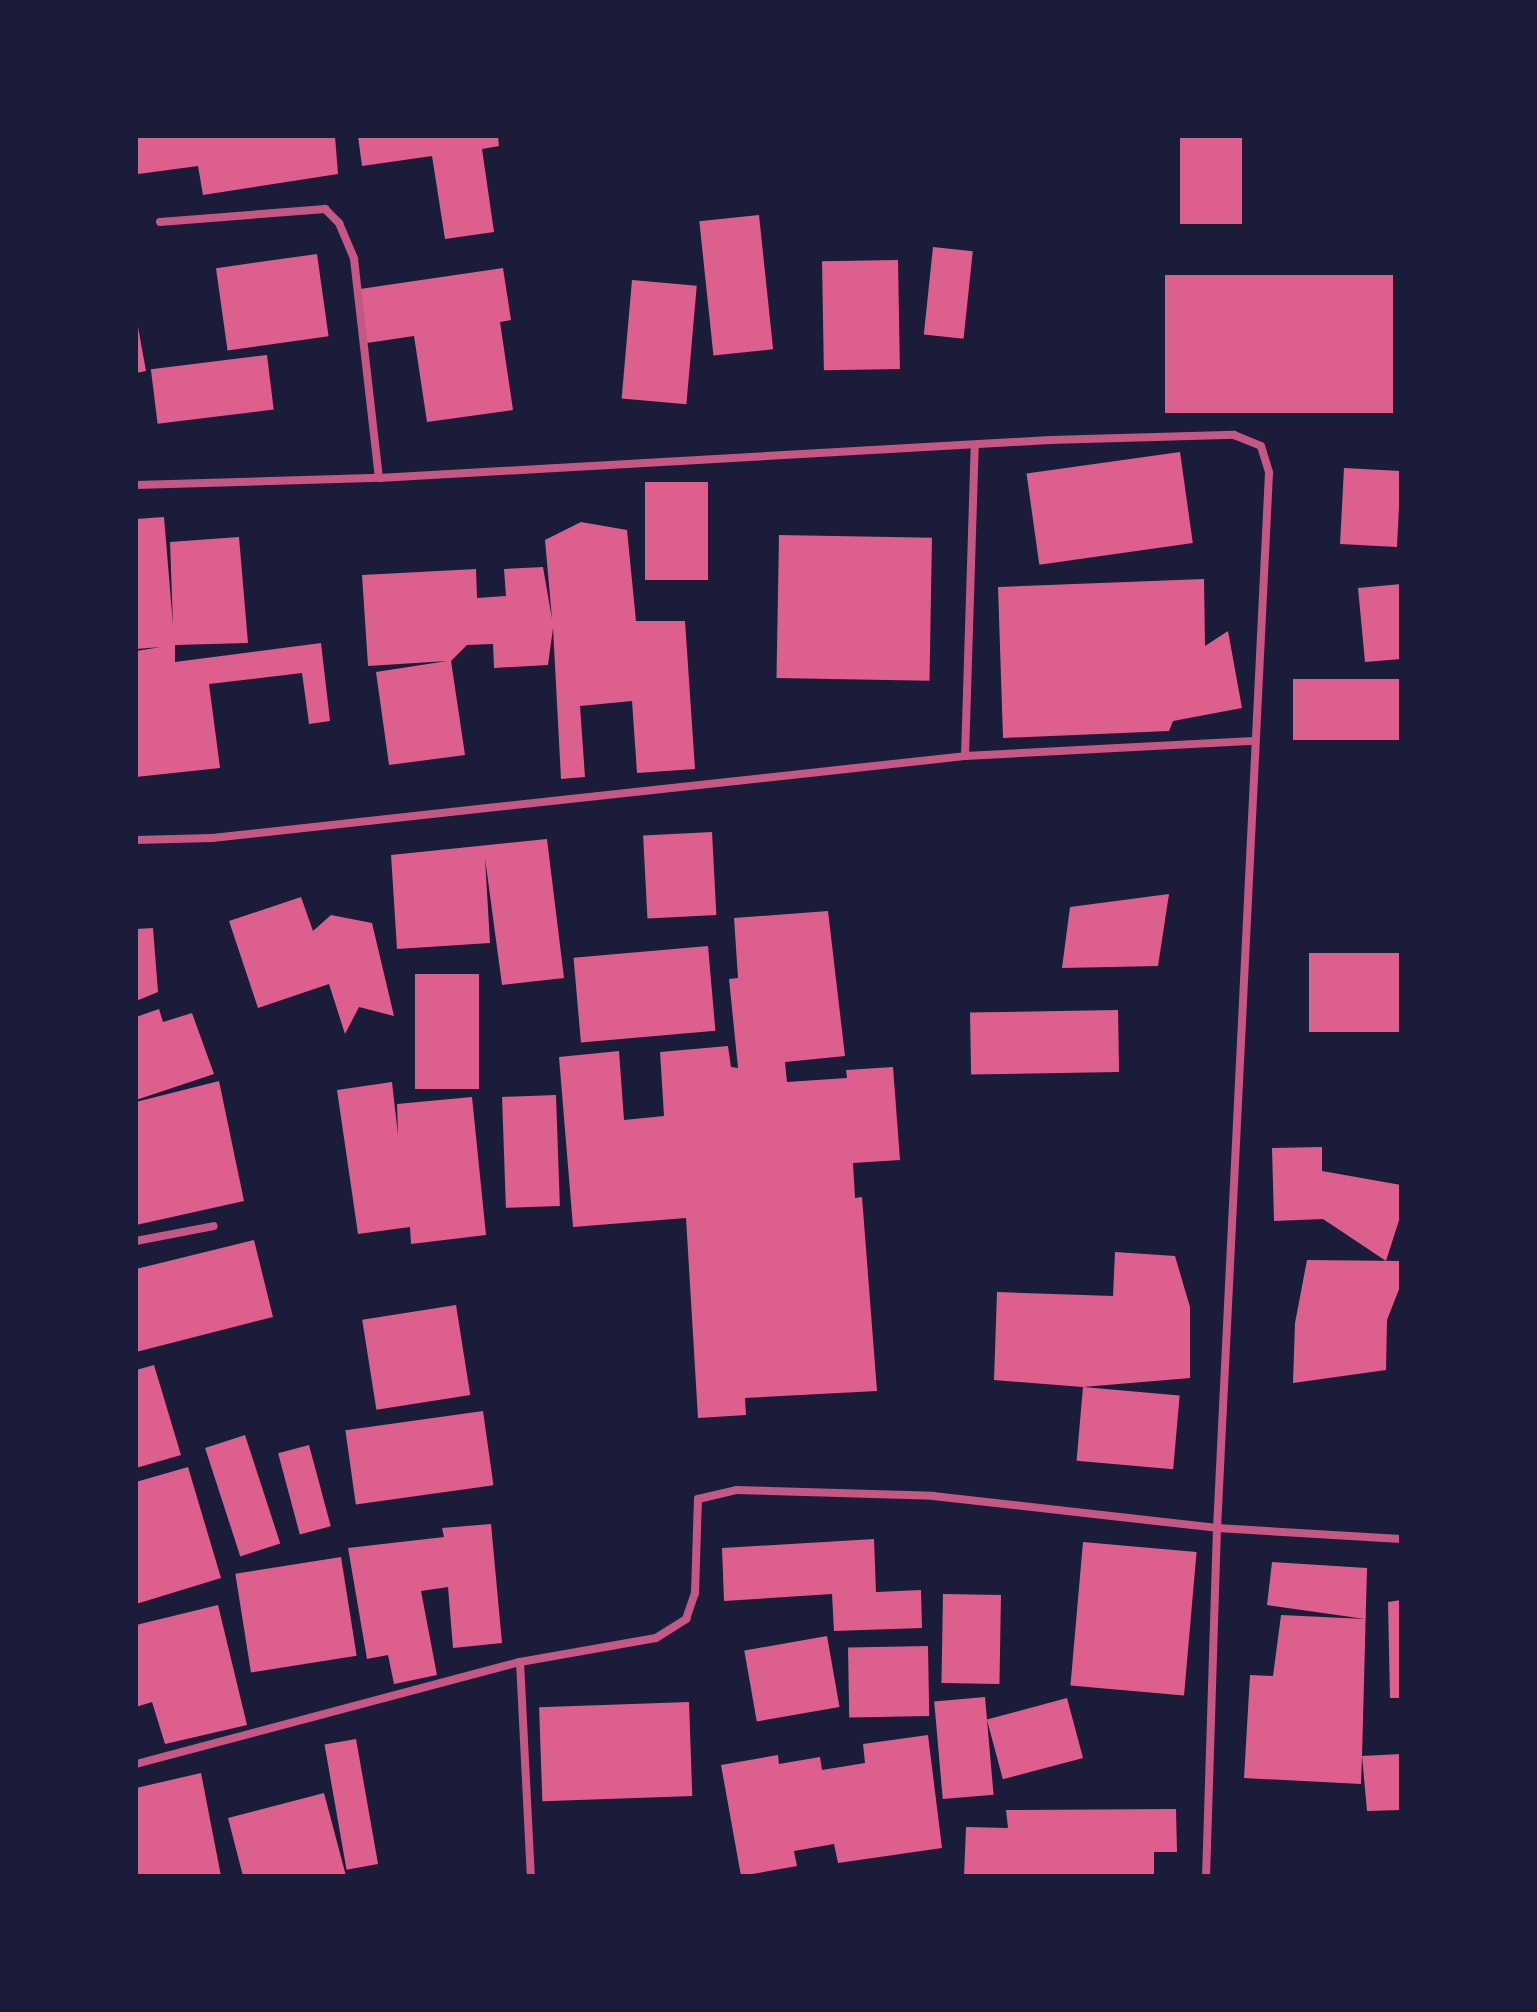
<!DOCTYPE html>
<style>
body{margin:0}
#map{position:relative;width:1537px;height:2012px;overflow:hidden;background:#1b1b3a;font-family:Poppins,sans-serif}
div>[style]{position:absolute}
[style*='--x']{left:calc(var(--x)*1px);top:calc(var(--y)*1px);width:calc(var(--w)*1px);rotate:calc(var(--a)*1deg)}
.building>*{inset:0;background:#dd5f8e;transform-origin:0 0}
.minor>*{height:8px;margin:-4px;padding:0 4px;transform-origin:4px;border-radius:4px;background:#c65784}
span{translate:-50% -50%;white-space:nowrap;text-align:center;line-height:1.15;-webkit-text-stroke:8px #1b1b3a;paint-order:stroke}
.frame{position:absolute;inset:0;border:138px solid #1b1b3a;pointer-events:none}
</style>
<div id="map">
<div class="building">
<i style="clip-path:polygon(136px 136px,335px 136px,338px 174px,203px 195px,198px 166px,138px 174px)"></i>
<i style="clip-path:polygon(358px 136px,498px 136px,499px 146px,482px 149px,494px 232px,445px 239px,432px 156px,362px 166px)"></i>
<i style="left:1180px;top:136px;width:62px;height:88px"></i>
<i style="left:759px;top:215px;width:135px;height:60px;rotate:84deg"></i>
<i style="left:933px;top:247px;width:40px;height:88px;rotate:6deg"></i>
<i style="left:317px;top:254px;width:83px;height:102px;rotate:82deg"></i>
<i style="left:898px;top:260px;width:109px;height:76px;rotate:89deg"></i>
<i style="clip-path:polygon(503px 268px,511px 320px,500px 322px,513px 410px,427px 422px,414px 336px,367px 343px,360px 289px)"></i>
<i style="left:1165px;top:275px;width:228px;height:138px"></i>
<i style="left:632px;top:280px;width:65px;height:119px;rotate:5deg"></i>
<i style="clip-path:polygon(136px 316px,146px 371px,136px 373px)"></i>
<i style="left:267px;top:355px;width:55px;height:117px;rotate:83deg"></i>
<i style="left:1180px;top:452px;width:92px;height:155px;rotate:82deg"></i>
<i style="left:1344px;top:468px;width:57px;height:76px;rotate:3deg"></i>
<i style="left:645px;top:482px;width:63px;height:98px"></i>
<i style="clip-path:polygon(164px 517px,173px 625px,170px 542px,239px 537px,248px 643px,175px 645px,175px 662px,321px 643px,330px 721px,309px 724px,302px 673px,209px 684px,220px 768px,136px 777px,136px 651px,161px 647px,136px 649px,136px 519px)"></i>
<i style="clip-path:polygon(581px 522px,627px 530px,636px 621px,685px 621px,695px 769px,637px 773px,632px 701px,580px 706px,585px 777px,561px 779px,553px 628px,548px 665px,494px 668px,493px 644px,467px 645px,451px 661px,465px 755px,389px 765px,376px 672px,447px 661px,368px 666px,362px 575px,476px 569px,477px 598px,506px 596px,504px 569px,543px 567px,552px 619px,545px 540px)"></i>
<i style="left:779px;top:535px;width:153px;height:143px;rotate:1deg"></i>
<i style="clip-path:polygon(1204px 579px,1205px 646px,1228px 631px,1242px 708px,1173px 721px,1169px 731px,1003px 738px,998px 587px)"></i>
<i style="clip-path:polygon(1401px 584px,1401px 659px,1365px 662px,1358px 588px)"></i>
<i style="left:1401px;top:679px;width:61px;height:108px;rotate:90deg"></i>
<i style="left:712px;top:832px;width:83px;height:69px;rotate:87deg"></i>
<i style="clip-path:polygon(547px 839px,564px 978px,502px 985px,485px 858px,490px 943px,397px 949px,391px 855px)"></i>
<i style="clip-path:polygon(1169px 894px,1158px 966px,1062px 968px,1070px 907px)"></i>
<i style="clip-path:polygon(301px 897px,313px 931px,331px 915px,372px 923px,394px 1016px,359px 1007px,345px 1034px,329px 984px,258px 1008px,229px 921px)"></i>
<i style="clip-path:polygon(828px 911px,845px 1056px,785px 1062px,787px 1082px,847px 1078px,846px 1070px,893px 1067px,900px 1160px,853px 1163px,855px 1198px,862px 1197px,877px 1391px,745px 1398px,746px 1415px,698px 1418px,686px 1218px,573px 1227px,559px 1057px,619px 1051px,624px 1120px,664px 1116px,660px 1052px,728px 1046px,731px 1067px,738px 1068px,729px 979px,738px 978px,734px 918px)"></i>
<i style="clip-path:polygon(153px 928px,158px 992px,136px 1001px,136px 929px)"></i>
<i style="left:708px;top:946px;width:85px;height:135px;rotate:85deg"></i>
<i style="left:1401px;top:953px;width:79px;height:92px;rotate:90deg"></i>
<i style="left:479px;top:974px;width:115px;height:64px;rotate:90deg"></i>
<i style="clip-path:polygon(159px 1009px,163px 1022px,192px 1013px,214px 1074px,136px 1100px,136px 1017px)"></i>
<i style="left:1118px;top:1010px;width:62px;height:148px;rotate:89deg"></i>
<i style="clip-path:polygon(219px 1081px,244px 1201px,136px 1225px,136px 1102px)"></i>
<i style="clip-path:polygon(392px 1082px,398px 1135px,397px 1104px,472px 1097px,486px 1235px,411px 1244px,410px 1227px,358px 1234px,337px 1090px)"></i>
<i style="left:556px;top:1095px;width:111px;height:54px;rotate:88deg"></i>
<i style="clip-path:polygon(1322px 1147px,1322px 1171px,1401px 1185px,1401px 1214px,1386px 1261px,1323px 1219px,1274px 1221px,1272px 1148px)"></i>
<i style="clip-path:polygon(254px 1240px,273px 1317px,136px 1352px,136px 1269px)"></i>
<i style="clip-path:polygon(1115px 1252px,1175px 1256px,1190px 1307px,1190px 1378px,1083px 1387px,994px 1380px,997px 1292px,1113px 1296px)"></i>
<i style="clip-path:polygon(1307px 1260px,1401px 1261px,1401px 1284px,1387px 1320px,1386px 1370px,1293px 1383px,1295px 1323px)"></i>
<i style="left:456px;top:1305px;width:91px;height:95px;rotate:81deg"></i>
<i style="clip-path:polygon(154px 1365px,181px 1455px,136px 1468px,136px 1370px)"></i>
<i style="left:1083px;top:1387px;width:97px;height:74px;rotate:5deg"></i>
<i style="left:483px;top:1411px;width:75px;height:139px;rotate:82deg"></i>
<i style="left:245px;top:1435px;width:114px;height:42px;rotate:72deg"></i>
<i style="left:309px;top:1445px;width:84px;height:32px;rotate:75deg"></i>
<i style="clip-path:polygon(188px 1467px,221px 1578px,136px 1604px,136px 1482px)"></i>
<i style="clip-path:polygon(491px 1524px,502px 1643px,453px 1648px,448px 1587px,421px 1591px,437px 1675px,394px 1684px,388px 1655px,367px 1659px,348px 1548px,444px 1537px,442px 1528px)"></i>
<i style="clip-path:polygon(874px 1539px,876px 1592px,921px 1590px,922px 1628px,834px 1631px,832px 1594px,724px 1601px,722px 1548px)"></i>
<i style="left:1083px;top:1542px;width:114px;height:144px;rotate:5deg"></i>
<i style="left:341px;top:1557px;width:100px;height:107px;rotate:81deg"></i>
<i style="clip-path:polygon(1272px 1562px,1367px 1568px,1362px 1756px,1401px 1754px,1401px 1810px,1367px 1811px,1362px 1756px,1361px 1784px,1244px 1778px,1250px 1675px,1273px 1676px,1281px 1615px,1365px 1619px,1267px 1605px)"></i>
<i style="left:943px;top:1594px;width:58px;height:89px;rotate:1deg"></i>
<i style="clip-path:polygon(1401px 1600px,1401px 1698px,1390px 1698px,1388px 1602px)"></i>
<i style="clip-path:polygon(218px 1605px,247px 1725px,165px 1744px,152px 1702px,136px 1707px,136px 1625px)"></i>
<i style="left:827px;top:1636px;width:72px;height:84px;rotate:80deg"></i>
<i style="left:928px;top:1646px;width:70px;height:80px;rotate:89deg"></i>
<i style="left:985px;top:1697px;width:98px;height:51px;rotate:85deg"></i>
<i style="left:1067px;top:1698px;width:62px;height:83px;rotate:75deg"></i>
<i style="left:689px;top:1702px;width:94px;height:150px;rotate:88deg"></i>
<i style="clip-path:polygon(928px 1735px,942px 1848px,838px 1863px,834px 1844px,794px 1851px,797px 1866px,741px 1876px,721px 1765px,778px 1755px,779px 1764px,820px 1757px,822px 1770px,865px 1763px,863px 1744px)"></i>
<i style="left:356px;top:1739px;width:127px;height:32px;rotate:80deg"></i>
<i style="clip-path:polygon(201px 1773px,221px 1876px,136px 1876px,136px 1788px)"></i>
<i style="clip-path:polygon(324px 1793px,346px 1876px,243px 1876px,228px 1818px)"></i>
<i style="clip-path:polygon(1176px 1809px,1177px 1852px,1154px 1852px,1154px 1876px,964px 1876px,966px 1827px,1008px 1828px,1006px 1810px)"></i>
</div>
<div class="minor">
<i style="--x:160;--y:222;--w:166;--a:-4.5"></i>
<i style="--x:325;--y:209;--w:20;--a:45"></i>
<i style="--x:339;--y:223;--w:39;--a:67"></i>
<i style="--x:354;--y:259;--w:220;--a:83.5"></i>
<i style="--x:136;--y:485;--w:243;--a:-1.7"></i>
<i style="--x:379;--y:478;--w:672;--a:-3.24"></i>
<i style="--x:1050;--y:440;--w:184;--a:-1.6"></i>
<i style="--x:1234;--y:435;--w:29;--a:22"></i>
<i style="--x:1261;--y:446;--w:28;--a:73"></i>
<i style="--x:1269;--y:473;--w:1056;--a:92.82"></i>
<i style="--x:1217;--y:1528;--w:348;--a:91.8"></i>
<i style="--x:965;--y:756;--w:310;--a:-88.2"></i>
<i style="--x:136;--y:840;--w:76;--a:-1.5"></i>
<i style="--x:212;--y:838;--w:757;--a:-6.21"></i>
<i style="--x:965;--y:756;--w:289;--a:-3"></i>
<i style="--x:136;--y:1241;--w:79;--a:-10.9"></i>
<i style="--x:520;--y:1662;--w:214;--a:87.1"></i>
<i style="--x:136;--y:1764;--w:397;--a:-14.9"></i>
<i style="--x:520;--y:1662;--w:138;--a:-10"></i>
<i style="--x:656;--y:1638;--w:36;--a:-32"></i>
<i style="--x:686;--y:1619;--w:28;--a:-71"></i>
<i style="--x:695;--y:1593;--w:94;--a:-88.2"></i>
<i style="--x:698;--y:1499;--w:39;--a:-13"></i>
<i style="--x:736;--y:1490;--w:197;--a:1.7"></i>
<i style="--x:933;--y:1496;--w:286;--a:6.4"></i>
<i style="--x:1217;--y:1528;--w:184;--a:3.4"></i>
</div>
<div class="frame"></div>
</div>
